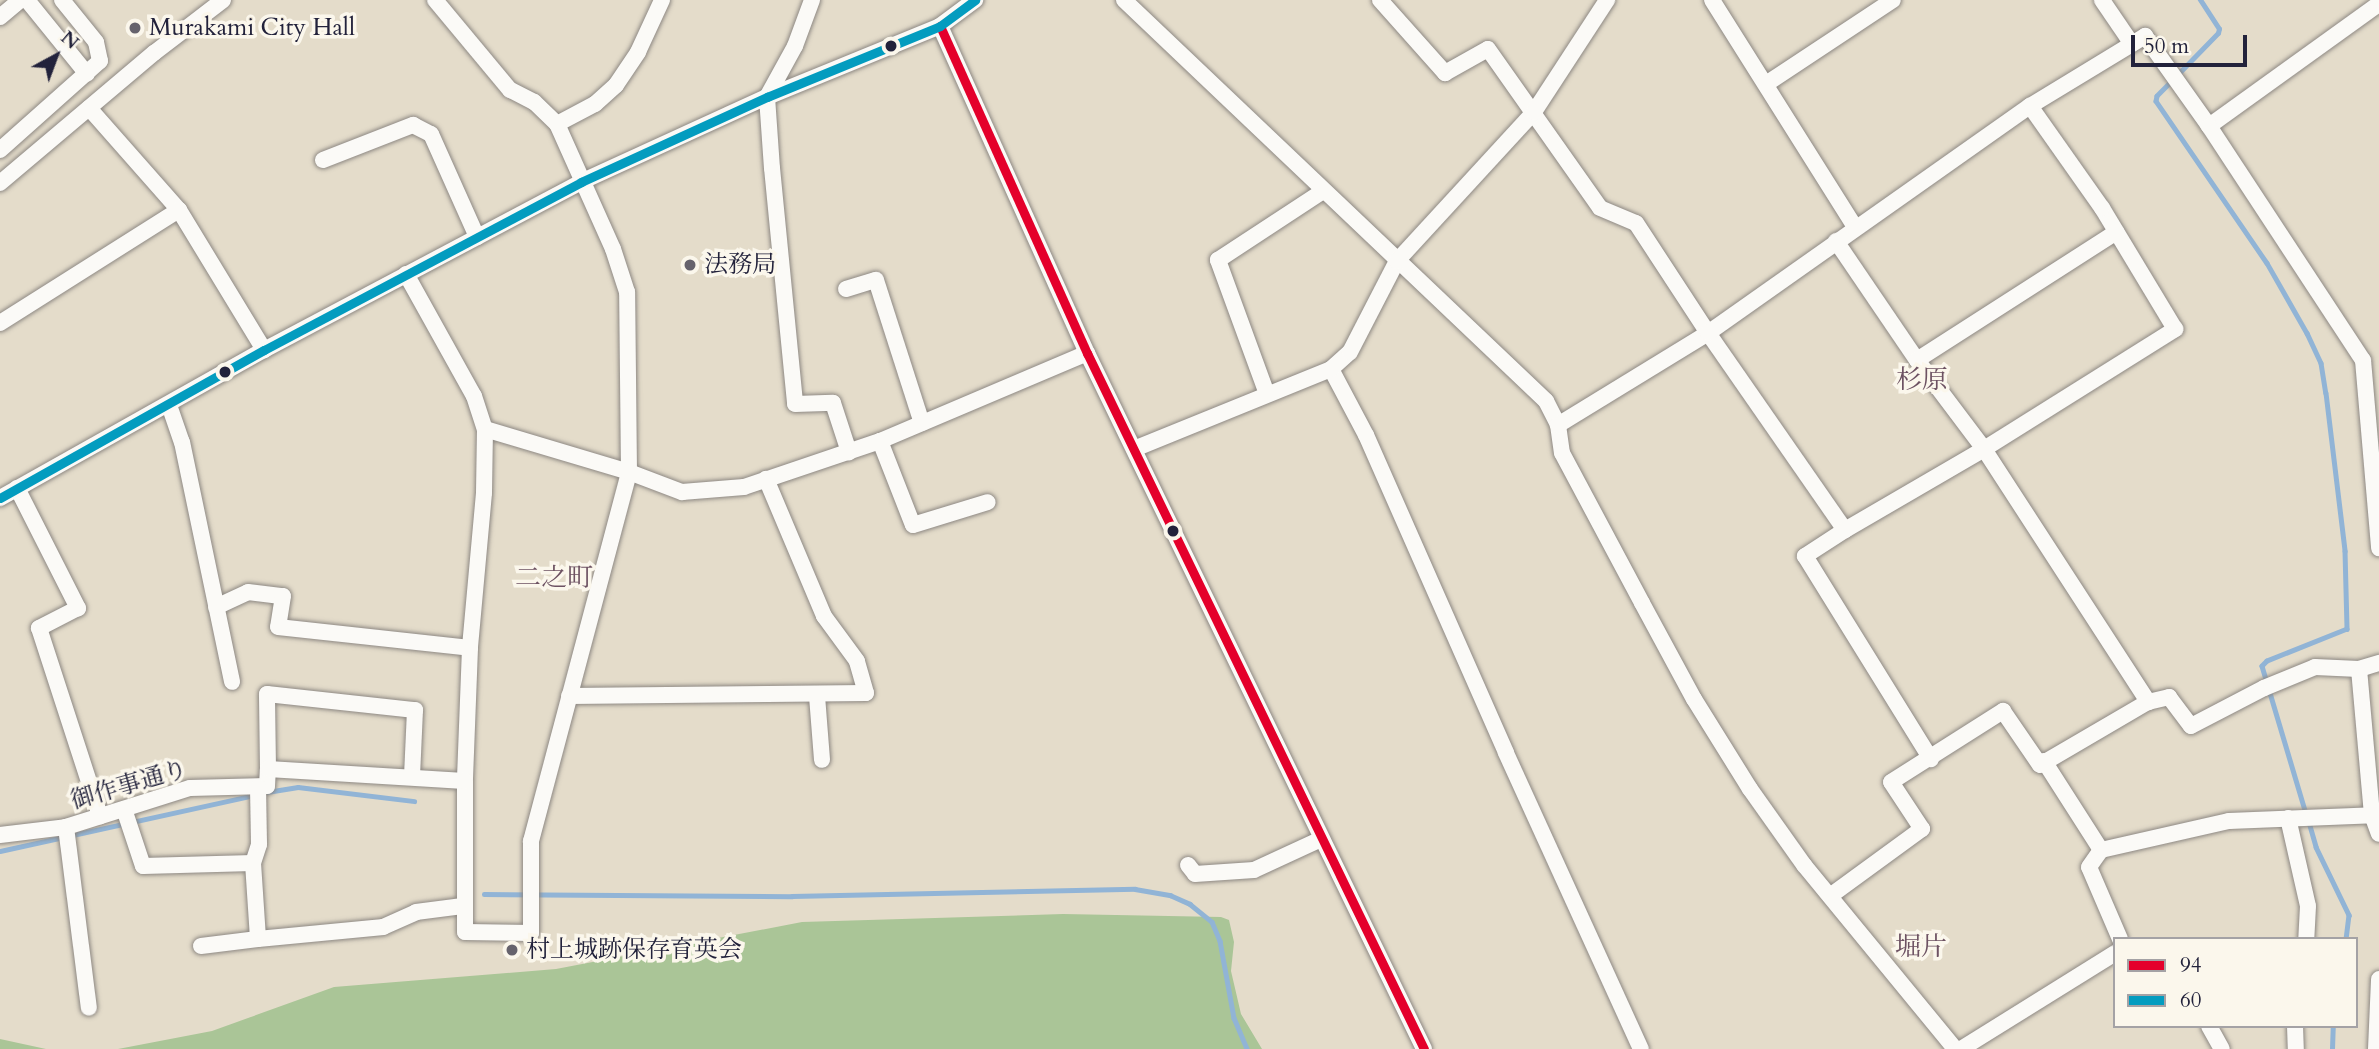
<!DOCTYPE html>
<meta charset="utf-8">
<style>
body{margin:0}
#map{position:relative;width:2379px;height:1049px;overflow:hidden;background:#e4dcca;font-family:Cardo,"Noto Serif JP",serif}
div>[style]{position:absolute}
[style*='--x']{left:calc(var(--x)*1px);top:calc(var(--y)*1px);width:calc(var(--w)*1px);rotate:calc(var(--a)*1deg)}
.forest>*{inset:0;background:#aac597}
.stream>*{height:4.5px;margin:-2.25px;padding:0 2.25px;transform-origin:2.25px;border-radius:2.25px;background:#91b4d6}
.roads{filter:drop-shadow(0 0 2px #8d8883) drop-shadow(0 0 2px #8d8883)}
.minor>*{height:16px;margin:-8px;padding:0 8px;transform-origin:8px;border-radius:8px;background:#fbfaf7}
.bus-1>*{height:9px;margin:-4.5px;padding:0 4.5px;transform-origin:4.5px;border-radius:4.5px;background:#e4002b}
.bus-2>*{height:9px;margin:-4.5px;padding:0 4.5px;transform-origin:4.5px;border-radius:4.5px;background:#039cbf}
.dots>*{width:19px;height:19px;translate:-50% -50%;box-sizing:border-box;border:4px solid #fbf7ec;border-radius:50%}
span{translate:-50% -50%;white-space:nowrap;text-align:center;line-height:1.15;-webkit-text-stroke:7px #fbf7ec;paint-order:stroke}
.poi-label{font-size:24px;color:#22223b}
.left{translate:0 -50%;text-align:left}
.street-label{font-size:24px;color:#22223b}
.neighbourhood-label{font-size:26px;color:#6d5262}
.legend{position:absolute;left:2113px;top:937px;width:245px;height:91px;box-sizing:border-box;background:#fbf7ec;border:2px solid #a4a2a5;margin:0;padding:9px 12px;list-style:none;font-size:21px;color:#22223b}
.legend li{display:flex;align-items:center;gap:14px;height:35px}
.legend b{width:35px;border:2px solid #a4a2a5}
.north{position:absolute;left:21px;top:21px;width:70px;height:70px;-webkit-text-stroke:5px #fbf7ec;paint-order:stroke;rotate:41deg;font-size:19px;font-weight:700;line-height:28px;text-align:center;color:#22223b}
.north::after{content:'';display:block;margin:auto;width:24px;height:32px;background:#22223b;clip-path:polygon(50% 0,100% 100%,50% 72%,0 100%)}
.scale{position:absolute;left:2131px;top:35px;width:116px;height:32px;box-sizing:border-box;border:4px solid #22223b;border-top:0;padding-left:9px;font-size:21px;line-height:24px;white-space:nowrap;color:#22223b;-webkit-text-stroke:5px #fbf7ec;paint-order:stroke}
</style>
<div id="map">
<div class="forest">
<i style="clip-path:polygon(1063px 914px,1221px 917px,1229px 920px,1234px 942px,1231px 971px,1241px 1014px,1262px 1049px,118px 1049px,212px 1031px,334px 987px,556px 969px,802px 922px)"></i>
<i style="clip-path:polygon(0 1039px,46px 1049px,0 1049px)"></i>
</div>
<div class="stream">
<i style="--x:2178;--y:74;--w:57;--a:-45.7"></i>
<i style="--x:2218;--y:33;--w:4;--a:-76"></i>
<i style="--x:2219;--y:29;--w:35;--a:-123"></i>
<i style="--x:2172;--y:81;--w:21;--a:135"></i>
<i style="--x:2157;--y:96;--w:5;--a:101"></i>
<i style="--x:2156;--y:101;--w:196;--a:55.6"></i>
<i style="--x:2267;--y:263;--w:81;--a:60.3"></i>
<i style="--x:2307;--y:333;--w:33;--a:65"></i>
<i style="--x:2321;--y:363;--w:30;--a:81"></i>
<i style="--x:2326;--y:393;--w:159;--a:83.1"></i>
<i style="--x:2345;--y:551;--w:78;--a:88.5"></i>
<i style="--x:2347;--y:629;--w:86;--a:158.2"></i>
<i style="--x:2267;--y:661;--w:7;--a:135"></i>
<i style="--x:2262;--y:666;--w:154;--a:73.4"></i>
<i style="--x:267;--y:792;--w:31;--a:-9"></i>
<i style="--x:298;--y:787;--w:117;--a:6.9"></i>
<i style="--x:2309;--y:822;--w:26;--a:74"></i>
<i style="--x:2316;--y:847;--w:76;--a:64.1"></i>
<i style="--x:2349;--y:915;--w:24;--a:97"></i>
<i style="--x:0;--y:851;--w:261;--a:-12.4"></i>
<i style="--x:484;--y:894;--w:308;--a:0.4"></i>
<i style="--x:792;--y:896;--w:343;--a:-1.2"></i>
<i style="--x:1135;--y:889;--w:36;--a:10"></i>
<i style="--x:1170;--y:895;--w:22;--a:24"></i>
<i style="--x:1190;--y:904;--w:28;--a:39"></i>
<i style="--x:1212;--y:922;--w:21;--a:67"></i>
<i style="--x:1220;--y:941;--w:78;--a:79.7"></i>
<i style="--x:1234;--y:1018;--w:34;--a:67"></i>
<i style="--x:2332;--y:1049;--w:23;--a:-88"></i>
</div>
<div class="roads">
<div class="minor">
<i style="--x:27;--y:0;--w:95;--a:51"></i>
<i style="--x:812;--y:0;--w:49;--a:110.3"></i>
<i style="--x:795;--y:46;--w:58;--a:118.8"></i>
<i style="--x:767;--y:97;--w:71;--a:86"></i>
<i style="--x:772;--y:168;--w:237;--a:84.4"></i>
<i style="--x:795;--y:404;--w:38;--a:-2"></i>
<i style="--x:833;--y:403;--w:52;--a:71.9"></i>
<i style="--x:1124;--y:0;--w:582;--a:43.54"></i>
<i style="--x:1546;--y:401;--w:27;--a:63"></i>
<i style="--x:1558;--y:425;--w:28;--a:82"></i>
<i style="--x:1562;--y:453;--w:170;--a:61.9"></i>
<i style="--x:1642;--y:603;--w:109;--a:61.6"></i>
<i style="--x:1694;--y:699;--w:106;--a:58.1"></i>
<i style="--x:1750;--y:789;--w:93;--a:54.6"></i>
<i style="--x:1804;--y:865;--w:238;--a:50.6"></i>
<i style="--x:1380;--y:0;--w:98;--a:48.3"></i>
<i style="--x:1445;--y:73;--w:49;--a:-29.2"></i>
<i style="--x:1488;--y:49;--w:194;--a:54.8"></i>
<i style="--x:1600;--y:208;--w:39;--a:23"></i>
<i style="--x:1636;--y:223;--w:131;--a:56.8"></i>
<i style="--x:1708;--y:333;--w:240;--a:55.2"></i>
<i style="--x:1845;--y:530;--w:161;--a:-30.2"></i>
<i style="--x:1984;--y:449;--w:226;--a:-32.1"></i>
<i style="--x:2175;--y:329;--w:141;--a:-121.1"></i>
<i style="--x:2102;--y:208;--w:125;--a:-125.2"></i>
<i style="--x:1712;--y:0;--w:268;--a:57.8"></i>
<i style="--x:2102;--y:0;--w:53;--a:55.7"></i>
<i style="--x:0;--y:17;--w:26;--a:-40"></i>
<i style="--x:940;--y:26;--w:359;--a:65.8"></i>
<i style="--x:1087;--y:353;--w:773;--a:64.16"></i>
<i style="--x:1766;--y:84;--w:152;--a:-33.5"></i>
<i style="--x:89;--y:108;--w:136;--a:48.6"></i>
<i style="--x:179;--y:210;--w:164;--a:58.7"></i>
<i style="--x:557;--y:124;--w:43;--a:-27.8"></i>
<i style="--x:595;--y:104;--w:28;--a:-42"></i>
<i style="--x:616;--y:85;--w:40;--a:-56"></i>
<i style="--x:638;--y:52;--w:57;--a:-65.2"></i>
<i style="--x:2209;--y:126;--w:209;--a:-35.7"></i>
<i style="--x:0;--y:150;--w:134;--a:-41.7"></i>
<i style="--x:100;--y:61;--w:19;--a:-102"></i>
<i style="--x:96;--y:42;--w:54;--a:-129"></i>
<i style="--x:323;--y:160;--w:97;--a:-21.3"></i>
<i style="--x:413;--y:125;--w:20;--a:27"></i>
<i style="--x:431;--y:134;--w:113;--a:65.9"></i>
<i style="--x:0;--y:183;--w:202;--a:-40.2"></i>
<i style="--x:154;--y:53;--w:87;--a:-37.5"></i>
<i style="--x:1836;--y:241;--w:144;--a:55.8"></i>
<i style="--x:1917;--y:360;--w:111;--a:53"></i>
<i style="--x:1984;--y:449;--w:302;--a:57"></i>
<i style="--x:2148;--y:702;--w:22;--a:-13"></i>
<i style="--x:2169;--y:697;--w:36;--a:53"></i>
<i style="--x:2191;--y:726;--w:82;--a:-27.5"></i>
<i style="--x:2264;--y:688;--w:55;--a:-22.4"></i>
<i style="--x:2315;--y:667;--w:44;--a:2.6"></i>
<i style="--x:2359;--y:669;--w:21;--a:-17"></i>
<i style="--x:406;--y:274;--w:140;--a:60.9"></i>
<i style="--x:474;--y:396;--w:35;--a:72"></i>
<i style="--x:485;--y:429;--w:64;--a:90.9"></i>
<i style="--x:484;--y:493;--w:156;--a:95.2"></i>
<i style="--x:470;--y:648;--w:133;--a:92.2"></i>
<i style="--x:465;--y:781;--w:151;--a:90"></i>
<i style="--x:465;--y:932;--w:66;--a:0.9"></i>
<i style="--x:531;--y:933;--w:92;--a:-90"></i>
<i style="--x:531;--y:841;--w:382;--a:-75.1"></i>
<i style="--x:629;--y:472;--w:180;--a:-90.6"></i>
<i style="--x:627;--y:292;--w:45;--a:-108"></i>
<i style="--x:613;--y:249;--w:137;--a:-114.1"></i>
<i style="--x:557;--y:124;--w:32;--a:-136"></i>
<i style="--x:534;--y:102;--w:27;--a:-153"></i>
<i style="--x:510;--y:90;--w:117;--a:-129.8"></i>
<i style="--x:846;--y:289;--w:31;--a:-17"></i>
<i style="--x:876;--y:280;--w:150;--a:72.2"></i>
<i style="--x:0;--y:323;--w:212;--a:-32.3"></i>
<i style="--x:1917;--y:360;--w:237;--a:-32.7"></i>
<i style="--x:1331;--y:369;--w:75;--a:62.1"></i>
<i style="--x:1366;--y:435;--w:347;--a:66.2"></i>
<i style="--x:1506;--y:753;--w:325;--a:65.5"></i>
<i style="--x:1267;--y:394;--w:143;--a:-110.1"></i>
<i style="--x:1218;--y:260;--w:126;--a:-33.3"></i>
<i style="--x:169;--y:405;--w:39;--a:71"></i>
<i style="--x:182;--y:442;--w:245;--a:78.2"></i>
<i style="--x:1558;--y:425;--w:176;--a:-31.5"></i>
<i style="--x:1708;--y:333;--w:394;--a:-35.2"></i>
<i style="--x:2030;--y:106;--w:135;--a:-31.3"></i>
<i style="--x:2145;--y:36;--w:110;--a:54.6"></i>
<i style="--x:2209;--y:126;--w:280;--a:56.7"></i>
<i style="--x:2363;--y:360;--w:189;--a:85.1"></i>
<i style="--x:485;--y:429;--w:150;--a:16.6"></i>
<i style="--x:629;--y:472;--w:57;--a:20.7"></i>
<i style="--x:682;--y:492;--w:62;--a:-4.6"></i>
<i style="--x:744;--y:487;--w:144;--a:-18.7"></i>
<i style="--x:880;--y:441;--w:225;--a:-23"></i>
<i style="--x:880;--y:441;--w:90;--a:68.6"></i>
<i style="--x:913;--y:525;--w:78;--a:-17"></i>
<i style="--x:1134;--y:449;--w:213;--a:-22.1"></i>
<i style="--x:1331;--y:369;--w:25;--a:-42"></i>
<i style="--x:1350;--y:352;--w:102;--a:-62.7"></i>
<i style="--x:1397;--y:261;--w:202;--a:-47.4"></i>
<i style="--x:1534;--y:112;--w:134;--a:-56.9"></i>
<i style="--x:17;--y:488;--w:135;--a:63.1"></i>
<i style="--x:78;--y:608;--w:44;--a:152.9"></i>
<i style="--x:39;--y:628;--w:198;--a:72"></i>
<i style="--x:0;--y:498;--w:303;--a:-29.3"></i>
<i style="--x:264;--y:350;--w:359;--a:-27.9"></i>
<i style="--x:581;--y:182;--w:205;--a:-24.6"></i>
<i style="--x:767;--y:97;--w:187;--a:-22.3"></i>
<i style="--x:940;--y:26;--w:44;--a:-36.6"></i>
<i style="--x:1845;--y:530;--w:48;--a:147"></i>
<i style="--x:1805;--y:556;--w:239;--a:58.2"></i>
<i style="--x:216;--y:607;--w:35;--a:-25"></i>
<i style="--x:248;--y:592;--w:35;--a:7"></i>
<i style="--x:283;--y:596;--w:31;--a:99"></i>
<i style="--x:278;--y:627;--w:193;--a:6.2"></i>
<i style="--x:2359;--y:669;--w:147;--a:84.9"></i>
<i style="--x:2372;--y:815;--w:20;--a:70"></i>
<i style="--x:569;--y:696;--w:297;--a:-0.6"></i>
<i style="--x:866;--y:693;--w:33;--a:-106"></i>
<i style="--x:857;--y:661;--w:56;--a:-126.3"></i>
<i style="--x:824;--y:616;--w:149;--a:-112.9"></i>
<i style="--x:817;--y:696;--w:64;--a:85.5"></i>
<i style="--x:2044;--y:761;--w:106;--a:57.4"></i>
<i style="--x:268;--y:769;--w:75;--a:-90.8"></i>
<i style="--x:267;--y:694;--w:149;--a:6.2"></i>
<i style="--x:415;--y:710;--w:67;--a:92.6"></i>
<i style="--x:124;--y:809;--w:60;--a:71.6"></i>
<i style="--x:143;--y:866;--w:110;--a:-1.6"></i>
<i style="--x:253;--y:863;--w:76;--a:86.2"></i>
<i style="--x:258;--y:939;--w:126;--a:-5.5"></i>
<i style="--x:383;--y:927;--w:36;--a:-24"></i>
<i style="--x:416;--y:912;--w:47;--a:-7.3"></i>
<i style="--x:2288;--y:818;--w:90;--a:77.2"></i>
<i style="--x:2308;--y:906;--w:33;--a:93"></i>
<i style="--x:66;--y:827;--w:182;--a:82.8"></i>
<i style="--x:0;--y:835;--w:66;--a:-6.9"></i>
<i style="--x:66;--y:827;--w:130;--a:-17.5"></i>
<i style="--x:190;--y:788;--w:77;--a:-1.5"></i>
<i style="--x:267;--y:786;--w:17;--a:-87"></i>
<i style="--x:268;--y:769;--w:197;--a:3.5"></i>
<i style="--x:253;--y:863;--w:20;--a:-72"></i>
<i style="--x:259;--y:844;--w:57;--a:-91"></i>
<i style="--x:1188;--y:865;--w:11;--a:52"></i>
<i style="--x:1195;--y:874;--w:59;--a:-3.9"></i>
<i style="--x:1254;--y:870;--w:74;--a:-24.8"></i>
<i style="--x:1830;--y:896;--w:114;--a:-36.1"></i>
<i style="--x:1922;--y:829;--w:56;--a:-123.4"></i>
<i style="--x:1891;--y:782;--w:133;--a:-32.4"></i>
<i style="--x:2003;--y:711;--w:65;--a:55.6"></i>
<i style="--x:2040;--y:765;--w:125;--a:-30.3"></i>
<i style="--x:2120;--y:939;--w:78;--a:-113.3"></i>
<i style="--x:2089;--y:867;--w:21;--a:-55"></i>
<i style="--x:2101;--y:850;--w:131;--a:-12.8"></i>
<i style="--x:2229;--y:821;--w:150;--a:-2.3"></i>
<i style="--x:201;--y:946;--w:57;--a:-7"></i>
<i style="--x:2209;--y:1026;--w:26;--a:61"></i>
<i style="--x:2295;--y:1026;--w:23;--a:88"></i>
<i style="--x:1961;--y:1049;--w:181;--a:-31.9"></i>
<i style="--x:2376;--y:1049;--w:70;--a:-87.5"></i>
</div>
</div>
<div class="bus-1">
<i style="--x:940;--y:26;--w:359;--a:65.8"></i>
<i style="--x:1087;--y:353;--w:773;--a:64.16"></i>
</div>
<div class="bus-2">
<i style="--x:0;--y:498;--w:303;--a:-29.3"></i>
<i style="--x:264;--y:350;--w:359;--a:-27.9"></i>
<i style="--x:581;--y:182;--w:205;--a:-24.6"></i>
<i style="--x:767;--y:97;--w:187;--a:-22.3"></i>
<i style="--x:940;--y:26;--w:44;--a:-36.6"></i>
</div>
<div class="dots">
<i style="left:135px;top:28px;background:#66636d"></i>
<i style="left:891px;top:46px;background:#22223b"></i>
<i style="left:690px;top:265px;background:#66636d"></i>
<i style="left:225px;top:372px;background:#22223b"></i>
<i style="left:1173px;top:531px;background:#22223b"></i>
<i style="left:512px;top:950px;background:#66636d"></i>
</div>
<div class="poi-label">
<span class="left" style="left:149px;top:28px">Murakami City Hall</span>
<span class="left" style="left:704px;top:265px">法務局</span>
<span class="left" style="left:526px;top:950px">村上城跡保存育英会</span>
</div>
<div class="street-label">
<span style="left:129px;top:785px;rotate:-16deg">御作事通り</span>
</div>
<div class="neighbourhood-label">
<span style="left:1922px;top:380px">杉原</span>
<span style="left:554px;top:578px">二之町</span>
<span style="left:1921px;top:947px">堀片</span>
</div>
<ul class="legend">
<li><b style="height:9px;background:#e4002b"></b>94</li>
<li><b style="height:9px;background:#039cbf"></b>60</li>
</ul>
<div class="north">N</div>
<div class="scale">50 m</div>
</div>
